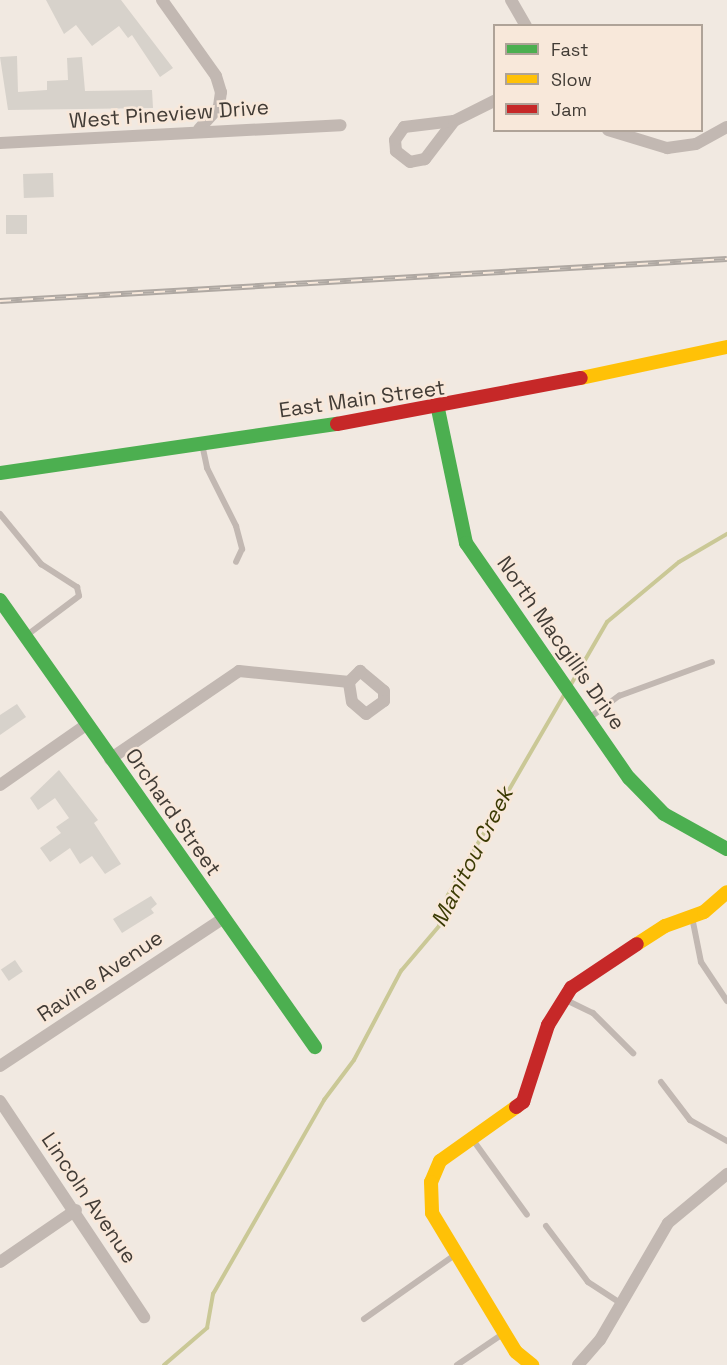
<!DOCTYPE html>
<style>
body{margin:0}
#map{position:relative;width:727px;height:1365px;overflow:hidden;background:#f1e9e1;font-family:"Space Grotesk",sans-serif}
div>[style]{position:absolute}
[style*='--x']{left:calc(var(--x)*1px);top:calc(var(--y)*1px);width:calc(var(--w)*1px);rotate:calc(var(--a)*1deg)}
.stream>*{height:4px;margin:-2px;padding:0 2px;transform-origin:2px;border-radius:2px;background:#cac896}
.building>*{inset:0;background:#d7d2cb;transform-origin:0 0}
.lane>*{height:6px;margin:-3px;padding:0 3px;transform-origin:3px;border-radius:3px;background:#c2b8b2}
.street>*{height:12px;margin:-6px;padding:0 6px;transform-origin:6px;border-radius:6px;background:#c2b8b2}
.fast>*{height:14px;margin:-7px;padding:0 7px;transform-origin:7px;border-radius:7px;background:#4caf50}
.slow>*{height:14px;margin:-7px;padding:0 7px;transform-origin:7px;border-radius:7px;background:#ffc107}
.jam>*{height:14px;margin:-7px;padding:0 7px;transform-origin:7px;border-radius:7px;background:#c62828}
.rail>*{height:6px;margin-top:-3px;transform-origin:0;background:repeating-linear-gradient(90deg,#f8e8da 0 11px,#afa8a2 0 22px);box-sizing:border-box;border-block:2px solid #afa8a2}
span{translate:-50% -50%;white-space:nowrap;text-align:center;line-height:1.15;-webkit-text-stroke:5px #f8e8da;paint-order:stroke}
.street-label{font-size:21px;color:#423c36}
.water-label{font-size:22px;color:#3b3b04;font-style:italic}
.legend{position:absolute;left:493px;top:24px;width:210px;height:108px;box-sizing:border-box;background:#f8e8da;border:2px solid #afa398;margin:0;padding:8px 10px;list-style:none;font-size:18px;color:#423c36}
.legend li{display:flex;align-items:center;gap:12px;height:30px}
.legend b{width:30px;border:2px solid #afa398}
</style>
<div id="map">
<div class="stream">
<i style="--x:570;--y:686;--w:74;--a:-60"></i>
<i style="--x:607;--y:622;--w:94;--a:-39.8"></i>
<i style="--x:679;--y:562;--w:56;--a:-30.3"></i>
<i style="--x:164;--y:1365;--w:57;--a:-40.7"></i>
<i style="--x:207;--y:1328;--w:35;--a:-80"></i>
<i style="--x:213;--y:1294;--w:224;--a:-60.2"></i>
<i style="--x:324;--y:1100;--w:50;--a:-53.1"></i>
<i style="--x:354;--y:1060;--w:101;--a:-62.2"></i>
<i style="--x:401;--y:971;--w:59;--a:-49.8"></i>
<i style="--x:439;--y:926;--w:32;--a:-74"></i>
<i style="--x:448;--y:895;--w:231;--a:-59.9"></i>
</div>
<div class="building">
<i style="clip-path:polygon(46px 0,121px 0,173px 68px,160px 77px,132px 35px,128px 38px,119px 26px,92px 46px,76px 25px,64px 34px)"></i>
<i style="clip-path:polygon(17px 56px,18px 92px,47px 90px,47px 81px,68px 80px,67px 58px,82px 57px,85px 91px,152px 90px,153px 108px,8px 110px,0 57px)"></i>
<i style="left:53px;top:173px;width:24px;height:30px;rotate:88deg"></i>
<i style="left:27px;top:215px;width:19px;height:21px;rotate:90deg"></i>
<i style="clip-path:polygon(17px 704px,26px 717px,0 735px,0 715px)"></i>
<i style="clip-path:polygon(59px 770px,98px 820px,94px 823px,121px 864px,105px 874px,92px 856px,80px 864px,70px 848px,50px 862px,40px 848px,61px 833px,56px 827px,69px 818px,55px 798px,38px 810px,30px 798px)"></i>
<i style="clip-path:polygon(151px 896px,157px 904px,151px 909px,154px 913px,122px 933px,113px 919px)"></i>
<i style="left:15px;top:960px;width:14px;height:17px;rotate:56deg"></i>
</div>
<div class="lane">
<i style="--x:202;--y:444;--w:25;--a:78"></i>
<i style="--x:207;--y:468;--w:65;--a:63.4"></i>
<i style="--x:236;--y:526;--w:24;--a:75"></i>
<i style="--x:242;--y:549;--w:14;--a:115"></i>
<i style="--x:0;--y:514;--w:65;--a:50.6"></i>
<i style="--x:41;--y:564;--w:43;--a:32.6"></i>
<i style="--x:77;--y:587;--w:9;--a:77"></i>
<i style="--x:79;--y:596;--w:66;--a:143"></i>
<i style="--x:588;--y:719;--w:39;--a:-37"></i>
<i style="--x:619;--y:696;--w:99;--a:-20.1"></i>
<i style="--x:692;--y:917;--w:46;--a:78.7"></i>
<i style="--x:701;--y:962;--w:47;--a:56.3"></i>
<i style="--x:566;--y:1000;--w:30;--a:26"></i>
<i style="--x:593;--y:1013;--w:57;--a:45"></i>
<i style="--x:661;--y:1082;--w:48;--a:52.7"></i>
<i style="--x:690;--y:1120;--w:43;--a:29.6"></i>
<i style="--x:473;--y:1140;--w:92;--a:54.2"></i>
<i style="--x:546;--y:1226;--w:70;--a:53.1"></i>
<i style="--x:588;--y:1282;--w:38;--a:33"></i>
<i style="--x:364;--y:1319;--w:113;--a:-35.2"></i>
<i style="--x:457;--y:1365;--w:57;--a:-34.2"></i>
</div>
<div class="street">
<i style="--x:162;--y:0;--w:93;--a:54.6"></i>
<i style="--x:216;--y:76;--w:17;--a:73"></i>
<i style="--x:221;--y:92;--w:15;--a:98"></i>
<i style="--x:219;--y:107;--w:30;--a:132"></i>
<i style="--x:511;--y:0;--w:30;--a:60"></i>
<i style="--x:454;--y:121;--w:48;--a:127.3"></i>
<i style="--x:425;--y:159;--w:15;--a:169"></i>
<i style="--x:410;--y:162;--w:18;--a:-142"></i>
<i style="--x:396;--y:151;--w:11;--a:-95"></i>
<i style="--x:395;--y:140;--w:16;--a:-55"></i>
<i style="--x:404;--y:127;--w:50;--a:-6.8"></i>
<i style="--x:454;--y:121;--w:45;--a:-26.6"></i>
<i style="--x:608;--y:130;--w:62;--a:17"></i>
<i style="--x:667;--y:148;--w:29;--a:-8"></i>
<i style="--x:696;--y:144;--w:35;--a:-29"></i>
<i style="--x:0;--y:143;--w:341;--a:-3"></i>
<i style="--x:360;--y:671;--w:31;--a:40"></i>
<i style="--x:384;--y:691;--w:10;--a:90"></i>
<i style="--x:384;--y:701;--w:22;--a:144"></i>
<i style="--x:366;--y:714;--w:18;--a:-139"></i>
<i style="--x:352;--y:702;--w:20;--a:-99"></i>
<i style="--x:349;--y:682;--w:16;--a:-45"></i>
<i style="--x:110;--y:759;--w:156;--a:-34.3"></i>
<i style="--x:239;--y:671;--w:111;--a:5.7"></i>
<i style="--x:0;--y:785;--w:105;--a:-34.9"></i>
<i style="--x:0;--y:1066;--w:266;--a:-33.5"></i>
<i style="--x:0;--y:1101;--w:260;--a:56.3"></i>
<i style="--x:0;--y:1262;--w:92;--a:-34.4"></i>
<i style="--x:578;--y:1365;--w:33;--a:-49"></i>
<i style="--x:600;--y:1340;--w:135;--a:-59.8"></i>
<i style="--x:668;--y:1223;--w:77;--a:-39.7"></i>
</div>
<div class="fast">
<i style="--x:438;--y:409;--w:137;--a:78.2"></i>
<i style="--x:466;--y:543;--w:286;--a:55.3"></i>
<i style="--x:629;--y:778;--w:50;--a:45.8"></i>
<i style="--x:664;--y:814;--w:72;--a:29.1"></i>
<i style="--x:0;--y:473;--w:341;--a:-8.3"></i>
<i style="--x:0;--y:600;--w:547;--a:54.83"></i>
</div>
<div class="slow">
<i style="--x:581;--y:378;--w:149;--a:-12"></i>
<i style="--x:637;--y:944;--w:33;--a:-33"></i>
<i style="--x:665;--y:926;--w:41;--a:-19.7"></i>
<i style="--x:704;--y:912;--w:30;--a:-41"></i>
<i style="--x:516;--y:1107;--w:93;--a:144.6"></i>
<i style="--x:440;--y:1161;--w:23;--a:113"></i>
<i style="--x:431;--y:1182;--w:31;--a:88"></i>
<i style="--x:432;--y:1213;--w:162;--a:58.9"></i>
<i style="--x:516;--y:1352;--w:21;--a:39"></i>
</div>
<div class="jam">
<i style="--x:337;--y:424;--w:248;--a:-10.7"></i>
<i style="--x:516;--y:1107;--w:9;--a:-36"></i>
<i style="--x:523;--y:1102;--w:81;--a:-72"></i>
<i style="--x:548;--y:1025;--w:44;--a:-58.1"></i>
<i style="--x:571;--y:988;--w:79;--a:-33.7"></i>
</div>
<div class="rail">
<i style="--x:0;--y:301;--w:728;--a:-3.31"></i>
</div>
<div class="street-label">
<span style="left:169px;top:114px;rotate:-4deg">West Pineview Drive</span>
<span style="left:362px;top:399px;rotate:-8deg">East Main Street</span>
<span style="left:561px;top:643px;rotate:55deg">North Macgillis Drive</span>
<span style="left:173px;top:812px;rotate:55deg">Orchard Street</span>
<span style="left:100px;top:976px;rotate:-34deg">Ravine Avenue</span>
<span style="left:89px;top:1198px;rotate:56deg">Lincoln Avenue</span>
</div>
<div class="water-label">
<span style="left:472px;top:857px;rotate:-63deg">Manitou Creek</span>
</div>
<ul class="legend">
<li><b style="height:8px;background:#4caf50"></b>Fast</li>
<li><b style="height:8px;background:#ffc107"></b>Slow</li>
<li><b style="height:8px;background:#c62828"></b>Jam</li>
</ul>
</div>
